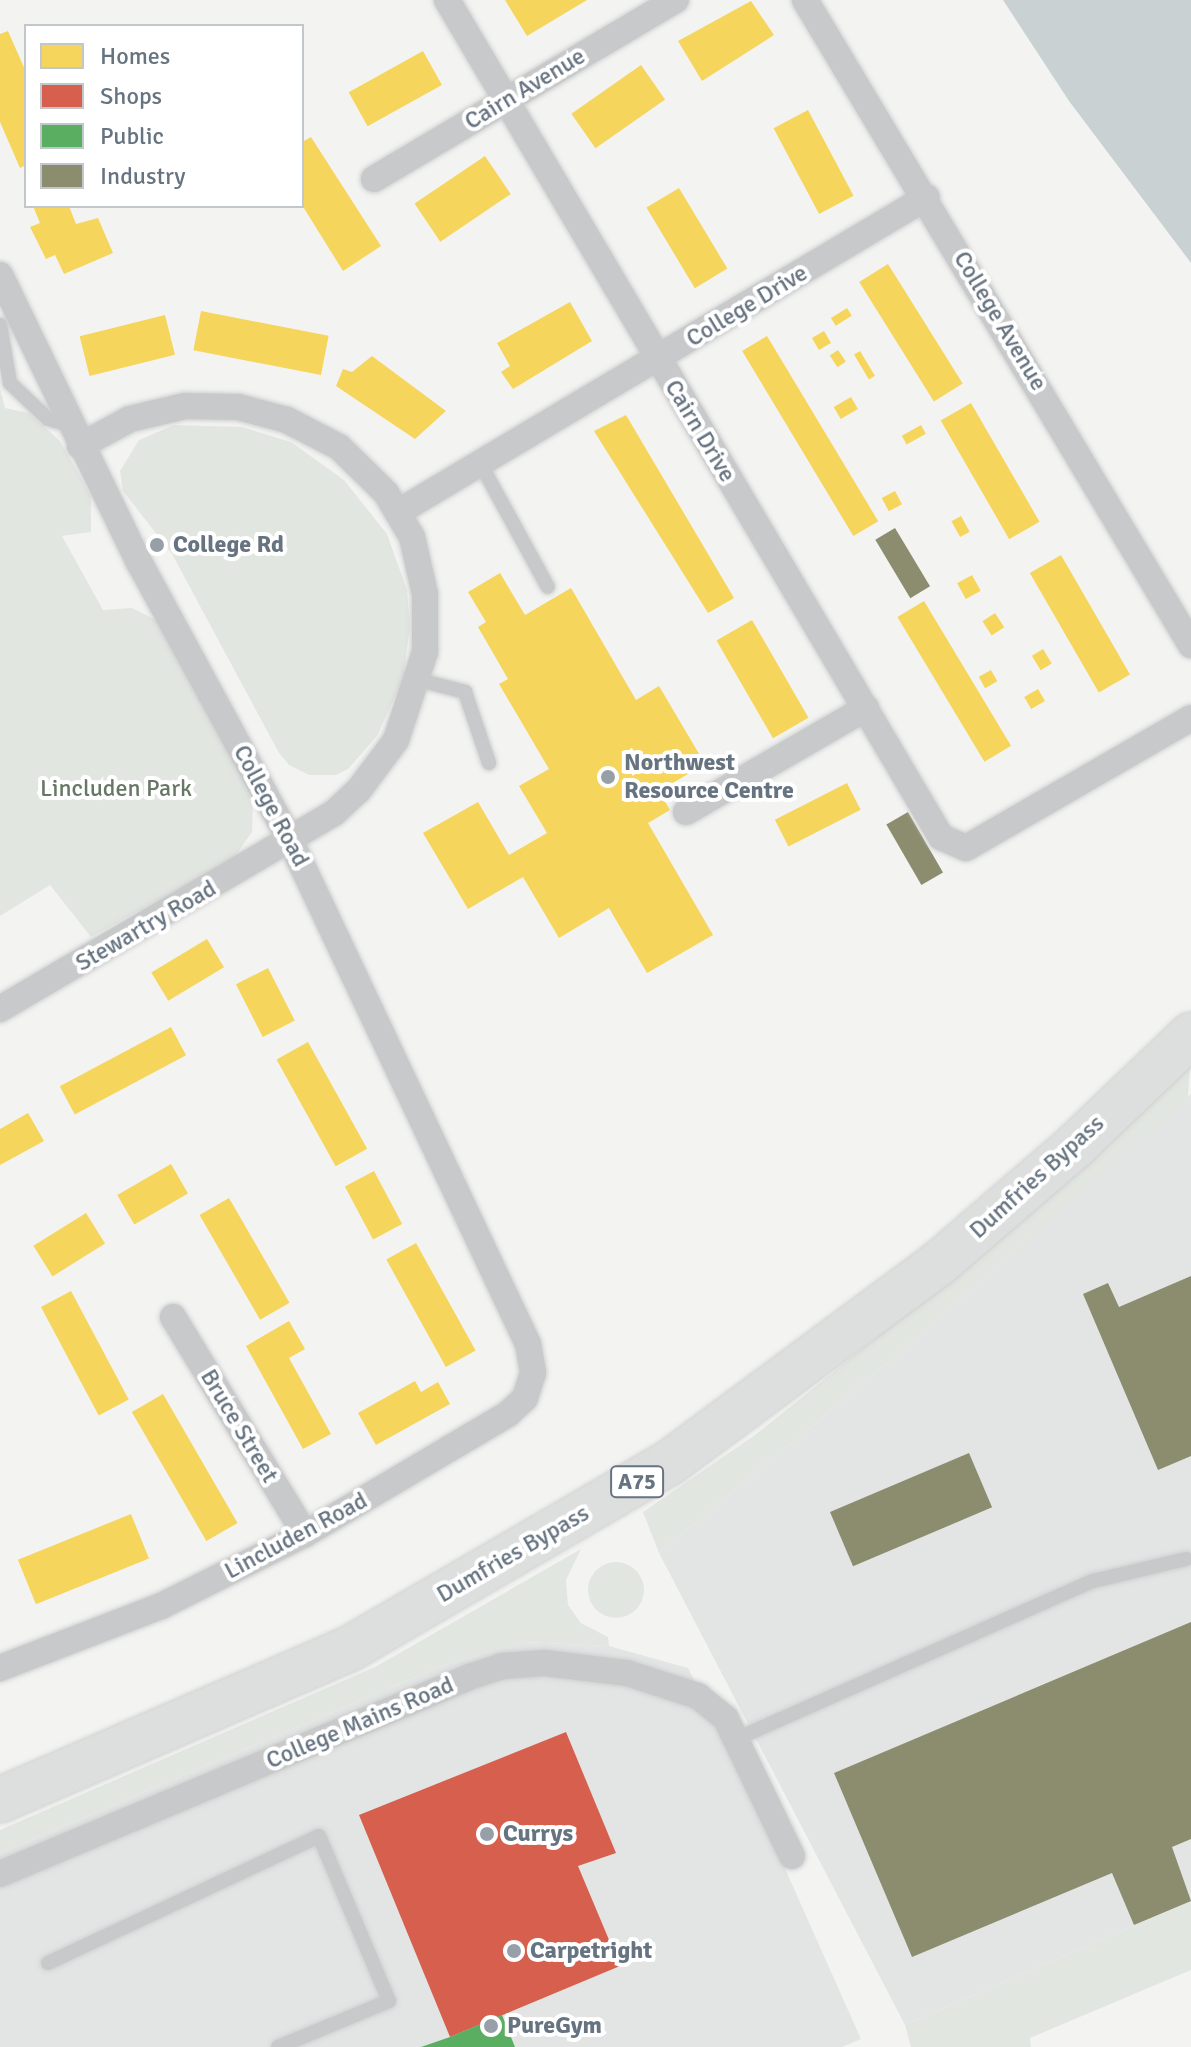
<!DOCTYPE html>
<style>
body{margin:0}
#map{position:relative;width:1191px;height:2047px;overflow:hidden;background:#f3f4f2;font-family:Signika,sans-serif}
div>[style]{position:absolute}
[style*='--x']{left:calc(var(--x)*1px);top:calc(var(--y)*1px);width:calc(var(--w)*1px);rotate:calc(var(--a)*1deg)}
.built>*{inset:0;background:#e3e5e5}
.green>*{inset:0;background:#e2e6e1}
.round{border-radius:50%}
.water>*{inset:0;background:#cad1d3}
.homes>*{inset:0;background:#f6d55c;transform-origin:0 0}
.shops>*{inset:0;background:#d6604d}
.public>*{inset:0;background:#5aae61}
.industry>*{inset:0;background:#8c8c6e;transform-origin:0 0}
.roads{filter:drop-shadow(0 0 2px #cfd0d0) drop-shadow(0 0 2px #cfd0d0)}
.service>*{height:14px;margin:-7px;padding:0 7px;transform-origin:7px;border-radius:7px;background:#c8c9ca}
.minor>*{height:26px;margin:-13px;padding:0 13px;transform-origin:13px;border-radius:13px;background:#c8c9ca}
.trunk>*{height:44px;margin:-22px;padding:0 22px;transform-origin:22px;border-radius:22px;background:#dddede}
.dots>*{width:22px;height:22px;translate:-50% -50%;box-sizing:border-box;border:4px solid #fff;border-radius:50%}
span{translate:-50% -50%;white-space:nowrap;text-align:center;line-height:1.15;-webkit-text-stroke:8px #fff;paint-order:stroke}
.shield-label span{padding:2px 6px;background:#fff;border:2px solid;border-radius:6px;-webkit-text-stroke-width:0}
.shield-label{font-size:22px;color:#667380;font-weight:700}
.street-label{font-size:24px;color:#667380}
.poi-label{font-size:24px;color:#667380;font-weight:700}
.left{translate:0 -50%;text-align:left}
.park-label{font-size:24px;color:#677765}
.legend{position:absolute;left:24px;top:24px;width:280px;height:184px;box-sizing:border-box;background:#fff;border:2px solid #c2c7cc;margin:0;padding:10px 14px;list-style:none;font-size:24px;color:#667380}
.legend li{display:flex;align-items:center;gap:16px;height:40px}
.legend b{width:40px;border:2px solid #c2c7cc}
</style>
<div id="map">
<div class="built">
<i style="clip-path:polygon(1191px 1094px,1191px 1901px,905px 2025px,659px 1553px,898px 1354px)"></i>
<i style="clip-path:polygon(523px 1642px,609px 1646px,688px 1668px,746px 1781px,861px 2039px,842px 2047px,0 2047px,0 1853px,442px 1666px)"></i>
</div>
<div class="green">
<i style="clip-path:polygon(0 389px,5px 408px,29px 413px,60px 441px,91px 496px,91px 532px,62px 536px,103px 610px,132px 608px,156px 620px,253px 800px,252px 832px,233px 859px,91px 937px,50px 885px,0 916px)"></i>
<i style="clip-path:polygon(174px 425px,242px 427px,291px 442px,344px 480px,387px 534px,407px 590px,410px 626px,403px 679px,377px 736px,348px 769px,336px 775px,309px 775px,289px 765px,279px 753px,172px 554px,123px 491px,120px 471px,139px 440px)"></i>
<i style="clip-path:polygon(1191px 1052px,1188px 1098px,898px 1354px,659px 1553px,643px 1512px,755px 1435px,887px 1329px)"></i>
<i style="clip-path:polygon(581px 1549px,566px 1580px,568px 1605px,581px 1623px,608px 1637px,609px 1646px,523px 1642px,442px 1666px,0 1853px,0 1830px,375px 1667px)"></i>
<i class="round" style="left:588px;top:1562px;width:56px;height:56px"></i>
<i style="clip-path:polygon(1191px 1901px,1191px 1970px,1030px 2038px,1031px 2047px,911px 2047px,905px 2025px)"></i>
</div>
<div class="water">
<i style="clip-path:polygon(1003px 0,1191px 0,1191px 263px,1069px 101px)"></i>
</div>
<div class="homes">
<i style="clip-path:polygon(505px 0,587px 0,527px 36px)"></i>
<i style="clip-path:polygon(751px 1px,774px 35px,702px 81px,678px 41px)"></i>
<i style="clip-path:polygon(8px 31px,26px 72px,26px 165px,20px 168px,0 122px,0 34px)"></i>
<i style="left:423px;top:51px;width:39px;height:85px;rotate:61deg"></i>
<i style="left:641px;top:65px;width:42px;height:85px;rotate:55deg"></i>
<i style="left:808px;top:110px;width:97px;height:39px;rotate:62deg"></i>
<i style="clip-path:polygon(311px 137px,381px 246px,343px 271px,302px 205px,302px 142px)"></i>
<i style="left:485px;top:156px;width:46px;height:85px;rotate:56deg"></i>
<i style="left:679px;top:188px;width:94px;height:38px;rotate:59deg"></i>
<i style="clip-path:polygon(33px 206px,69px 206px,76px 224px,98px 218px,113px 253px,64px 274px,55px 255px,46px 259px,30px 227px,40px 223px)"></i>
<i style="left:888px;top:264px;width:141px;height:34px;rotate:58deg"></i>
<i style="clip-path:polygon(570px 302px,592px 341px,513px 389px,501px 372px,510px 366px,497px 343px)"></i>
<i style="left:847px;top:308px;width:9px;height:19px;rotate:58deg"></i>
<i style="left:201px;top:311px;width:130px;height:40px;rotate:11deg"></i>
<i style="left:165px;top:315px;width:41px;height:88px;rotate:76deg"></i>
<i style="left:824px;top:331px;width:14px;height:14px;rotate:60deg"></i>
<i style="left:767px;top:336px;width:216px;height:29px;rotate:59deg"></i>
<i style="left:838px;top:350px;width:14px;height:10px;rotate:56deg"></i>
<i style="left:860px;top:351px;width:29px;height:7px;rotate:59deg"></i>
<i style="clip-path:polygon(372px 356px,446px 411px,415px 439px,336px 386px,343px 369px,352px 372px)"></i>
<i style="left:851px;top:397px;width:14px;height:20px;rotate:60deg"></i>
<i style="left:971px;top:403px;width:137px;height:35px;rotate:60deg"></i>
<i style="clip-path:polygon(626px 415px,734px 598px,708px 613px,594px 431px)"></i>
<i style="left:921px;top:425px;width:10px;height:22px;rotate:61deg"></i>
<i style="left:895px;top:491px;width:15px;height:15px;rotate:62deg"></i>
<i style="left:961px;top:516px;width:18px;height:11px;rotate:61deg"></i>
<i style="left:1061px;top:555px;width:138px;height:36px;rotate:60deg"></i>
<i style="clip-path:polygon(500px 573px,525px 615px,571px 588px,636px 700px,659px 686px,705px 764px,659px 791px,670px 810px,648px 823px,713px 935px,647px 973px,609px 908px,559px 938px,523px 877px,468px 909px,423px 833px,478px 802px,509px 855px,547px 833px,519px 786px,549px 769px,499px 684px,508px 679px,478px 627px,486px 622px,468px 592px)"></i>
<i style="left:972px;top:575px;width:18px;height:17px;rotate:61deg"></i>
<i style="left:924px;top:601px;width:169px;height:31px;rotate:59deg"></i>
<i style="left:995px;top:613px;width:17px;height:15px;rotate:57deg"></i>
<i style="left:752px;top:620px;width:113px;height:41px;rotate:60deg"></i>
<i style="left:1043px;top:649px;width:17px;height:13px;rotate:59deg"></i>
<i style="left:991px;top:670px;width:13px;height:14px;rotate:61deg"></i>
<i style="left:1038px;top:689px;width:14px;height:16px;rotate:60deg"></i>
<i style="left:847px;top:783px;width:30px;height:81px;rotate:63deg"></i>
<i style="left:207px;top:939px;width:33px;height:65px;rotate:59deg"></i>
<i style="left:268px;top:968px;width:59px;height:36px;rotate:63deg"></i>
<i style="left:171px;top:1027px;width:32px;height:126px;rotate:62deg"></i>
<i style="left:308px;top:1042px;width:122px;height:36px;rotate:61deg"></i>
<i style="clip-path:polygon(28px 1113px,44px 1141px,0 1165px,0 1129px)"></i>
<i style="left:171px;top:1164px;width:34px;height:62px;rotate:60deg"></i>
<i style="left:374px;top:1171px;width:60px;height:33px;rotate:62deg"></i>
<i style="left:229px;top:1198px;width:121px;height:34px;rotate:60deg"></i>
<i style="left:86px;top:1213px;width:36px;height:62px;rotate:58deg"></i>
<i style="left:416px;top:1243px;width:123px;height:34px;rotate:61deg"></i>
<i style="left:71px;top:1291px;width:123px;height:34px;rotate:62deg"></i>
<i style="clip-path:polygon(289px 1321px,305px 1349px,289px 1358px,331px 1434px,303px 1449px,246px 1346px)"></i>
<i style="clip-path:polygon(415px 1381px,421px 1392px,438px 1382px,450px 1404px,376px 1445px,358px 1413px)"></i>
<i style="left:163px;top:1394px;width:149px;height:36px;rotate:60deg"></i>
<i style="left:131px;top:1514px;width:48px;height:122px;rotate:68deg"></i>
</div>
<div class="shops">
<i style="clip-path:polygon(566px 1732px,616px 1853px,578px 1866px,620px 1966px,450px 2037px,359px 1815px)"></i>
</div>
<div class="public">
<i style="clip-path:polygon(502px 2015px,515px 2047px,421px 2047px,450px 2037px)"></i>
</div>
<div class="industry">
<i style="left:895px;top:528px;width:68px;height:23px;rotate:59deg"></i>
<i style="left:908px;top:812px;width:70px;height:25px;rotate:60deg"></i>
<i style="clip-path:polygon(1191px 1276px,1191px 1456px,1158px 1470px,1083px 1294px,1108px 1283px,1119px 1307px)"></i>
<i style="left:969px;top:1453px;width:59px;height:151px;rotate:67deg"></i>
<i style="clip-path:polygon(1191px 1622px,1191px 1839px,1172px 1847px,1191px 1901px,1134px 1925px,1112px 1873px,912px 1957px,834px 1773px)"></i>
</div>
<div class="roads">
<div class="service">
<i style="--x:0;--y:325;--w:59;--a:80.2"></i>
<i style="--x:10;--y:383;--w:52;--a:43.5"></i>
<i style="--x:48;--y:419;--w:23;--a:15"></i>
<i style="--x:480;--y:463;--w:141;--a:61.3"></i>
<i style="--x:419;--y:680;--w:48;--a:14.6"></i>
<i style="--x:465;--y:692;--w:75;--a:71.3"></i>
<i style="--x:736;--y:1739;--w:390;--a:-23.9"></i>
<i style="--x:1093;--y:1581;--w:96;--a:-13.3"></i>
<i style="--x:48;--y:1963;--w:299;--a:-25.1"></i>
<i style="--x:319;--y:1836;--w:179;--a:67"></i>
<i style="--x:389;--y:2001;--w:120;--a:157.5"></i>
</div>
<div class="minor">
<i style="--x:447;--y:0;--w:972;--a:59.45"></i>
<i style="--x:941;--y:837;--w:27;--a:24"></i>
<i style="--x:966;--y:848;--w:260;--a:-30"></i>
<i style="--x:805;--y:0;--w:752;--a:59.1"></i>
<i style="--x:374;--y:179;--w:351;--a:-30.7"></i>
<i style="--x:0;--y:275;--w:321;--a:64.2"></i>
<i style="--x:140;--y:564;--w:316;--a:61.5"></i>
<i style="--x:291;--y:842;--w:555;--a:64.73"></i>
<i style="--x:528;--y:1344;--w:29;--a:80"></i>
<i style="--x:533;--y:1373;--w:26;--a:108"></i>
<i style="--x:525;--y:1398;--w:23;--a:137"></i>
<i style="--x:508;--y:1414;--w:236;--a:149.4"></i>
<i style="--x:305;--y:1534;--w:161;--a:153.4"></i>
<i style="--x:161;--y:1606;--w:173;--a:158.9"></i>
<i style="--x:400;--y:511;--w:613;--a:-30.79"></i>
<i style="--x:686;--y:812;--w:208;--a:-30"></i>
<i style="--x:0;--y:1009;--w:387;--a:-30.4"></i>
<i style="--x:334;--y:813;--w:33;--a:-43"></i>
<i style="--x:358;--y:791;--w:64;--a:-53.3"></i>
<i style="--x:396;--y:740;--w:93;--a:-71.8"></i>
<i style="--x:425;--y:652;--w:58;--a:-90"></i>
<i style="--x:425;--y:594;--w:58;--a:-102.8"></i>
<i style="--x:412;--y:537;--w:51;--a:-120.6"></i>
<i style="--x:386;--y:493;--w:66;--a:-135.6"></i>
<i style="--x:339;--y:447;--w:59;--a:-152.6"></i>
<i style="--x:287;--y:420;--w:51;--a:-165.1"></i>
<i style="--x:238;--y:407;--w:53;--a:-178.9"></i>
<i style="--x:185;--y:406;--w:57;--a:166.7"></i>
<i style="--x:130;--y:419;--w:57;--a:151.6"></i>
<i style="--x:173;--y:1317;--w:254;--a:58.7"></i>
<i style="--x:0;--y:1874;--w:509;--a:-22.78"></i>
<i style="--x:469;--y:1677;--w:35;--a:-18"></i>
<i style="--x:502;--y:1666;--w:43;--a:-4"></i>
<i style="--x:545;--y:1663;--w:83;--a:7"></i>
<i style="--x:627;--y:1673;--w:75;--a:17.9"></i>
<i style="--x:698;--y:1696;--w:36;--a:39"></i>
<i style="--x:726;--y:1719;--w:152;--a:64.3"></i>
</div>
<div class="trunk">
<i style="--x:0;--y:1800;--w:382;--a:-23.4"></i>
<i style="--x:351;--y:1648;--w:368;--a:-30.2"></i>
<i style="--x:669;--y:1463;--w:335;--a:-36.5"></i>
<i style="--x:938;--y:1264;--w:181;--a:-40.7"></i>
<i style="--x:1075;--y:1146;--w:161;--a:-43.7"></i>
</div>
</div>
<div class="dots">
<i style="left:157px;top:545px;background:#97a0a8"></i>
<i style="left:608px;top:777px;background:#97a0a8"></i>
<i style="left:487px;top:1834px;background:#97a0a8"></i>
<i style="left:514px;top:1951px;background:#97a0a8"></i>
<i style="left:491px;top:2026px;background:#97a0a8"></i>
</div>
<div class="shield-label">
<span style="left:637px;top:1482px">A75</span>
</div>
<div class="street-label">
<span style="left:525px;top:89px;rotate:-31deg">Cairn Avenue</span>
<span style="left:747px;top:306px;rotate:-31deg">College Drive</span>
<span style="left:1000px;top:321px;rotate:59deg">College Avenue</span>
<span style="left:700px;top:431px;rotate:59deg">Cairn Drive</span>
<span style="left:271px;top:806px;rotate:62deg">College Road</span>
<span style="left:146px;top:926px;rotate:-30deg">Stewartry Road</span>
<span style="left:1037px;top:1177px;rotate:-42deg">Dumfries Bypass</span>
<span style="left:239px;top:1426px;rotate:59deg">Bruce Street</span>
<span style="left:296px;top:1536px;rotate:-28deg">Lincluden Road</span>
<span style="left:513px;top:1554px;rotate:-30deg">Dumfries Bypass</span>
<span style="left:360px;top:1723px;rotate:-23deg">College Mains Road</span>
</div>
<div class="poi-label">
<span class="left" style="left:173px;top:545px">College Rd</span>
<span class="left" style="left:624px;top:777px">Northwest<br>Resource Centre</span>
<span class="left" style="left:503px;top:1834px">Currys</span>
<span class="left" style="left:530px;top:1951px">Carpetright</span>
<span class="left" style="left:507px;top:2026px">PureGym</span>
</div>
<div class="park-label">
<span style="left:116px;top:789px">Lincluden Park</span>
</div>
<ul class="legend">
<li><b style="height:22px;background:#f6d55c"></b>Homes</li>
<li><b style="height:22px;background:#d6604d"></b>Shops</li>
<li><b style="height:22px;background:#5aae61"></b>Public</li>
<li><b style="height:22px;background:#8c8c6e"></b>Industry</li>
</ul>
</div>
